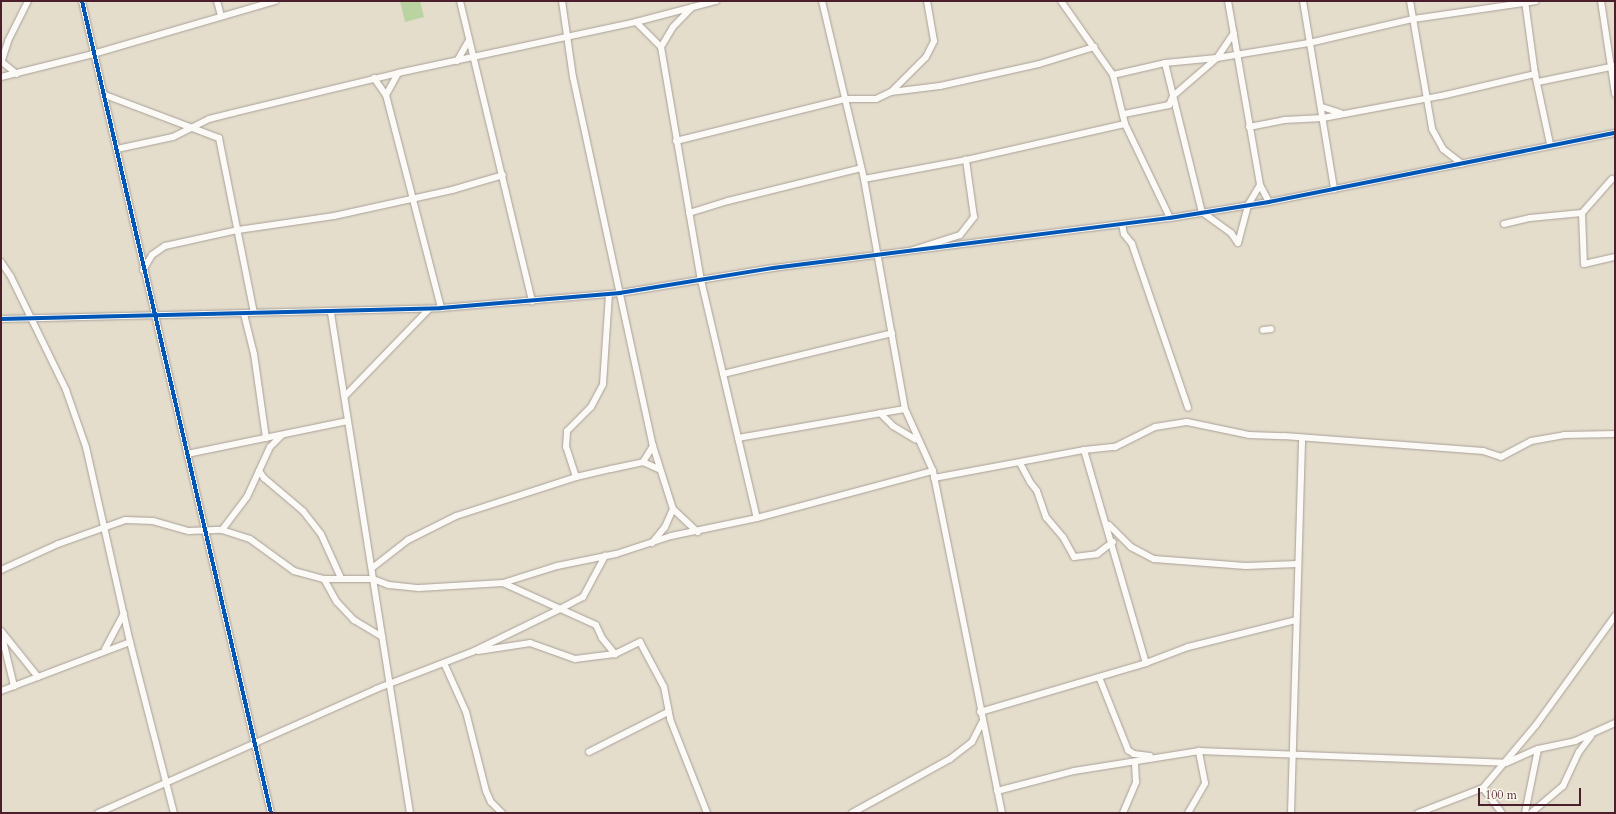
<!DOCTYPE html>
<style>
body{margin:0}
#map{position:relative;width:1616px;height:814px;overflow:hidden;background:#e4ddcc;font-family:Cardo,serif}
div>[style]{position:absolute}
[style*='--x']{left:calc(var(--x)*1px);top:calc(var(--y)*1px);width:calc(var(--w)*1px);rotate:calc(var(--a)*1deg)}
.green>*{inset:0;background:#b9d3a1}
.roads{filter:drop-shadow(0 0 1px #a99f97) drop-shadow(0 0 1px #a99f97)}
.street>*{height:6px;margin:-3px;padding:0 3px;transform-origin:3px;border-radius:3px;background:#fbfaf7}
.cycleway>*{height:4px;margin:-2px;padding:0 2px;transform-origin:2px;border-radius:2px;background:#0057b8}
span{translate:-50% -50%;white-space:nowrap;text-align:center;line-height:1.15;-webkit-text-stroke:4px #fbf7ec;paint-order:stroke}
.frame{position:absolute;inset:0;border:2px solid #4a1f2b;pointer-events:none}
.scale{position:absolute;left:1478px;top:788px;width:103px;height:18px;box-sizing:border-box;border:2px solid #4a1f2b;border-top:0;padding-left:5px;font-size:12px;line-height:14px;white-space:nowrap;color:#4a1f2b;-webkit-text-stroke:3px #fbf7ec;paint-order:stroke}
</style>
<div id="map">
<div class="green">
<i style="clip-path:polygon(400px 1px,420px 1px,424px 17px,405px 22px)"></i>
</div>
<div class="roads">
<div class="street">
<i style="--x:82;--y:1;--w:834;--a:76.9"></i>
<i style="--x:217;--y:1;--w:16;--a:75"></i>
<i style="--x:460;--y:1;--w:309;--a:76.5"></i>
<i style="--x:562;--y:1;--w:77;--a:81.8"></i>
<i style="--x:573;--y:77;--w:378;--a:77.8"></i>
<i style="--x:653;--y:446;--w:66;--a:72.4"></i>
<i style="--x:673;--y:509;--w:34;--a:43"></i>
<i style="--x:822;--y:1;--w:183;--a:76.7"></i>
<i style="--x:864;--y:179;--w:234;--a:79.9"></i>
<i style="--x:905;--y:409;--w:68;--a:65.7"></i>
<i style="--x:933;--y:471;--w:349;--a:78.6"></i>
<i style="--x:1061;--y:1;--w:90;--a:54.9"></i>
<i style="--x:1113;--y:75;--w:50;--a:76.2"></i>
<i style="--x:1125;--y:124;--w:104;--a:64.4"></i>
<i style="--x:1228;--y:1;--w:187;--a:80.1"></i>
<i style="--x:1260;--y:185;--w:19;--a:62"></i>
<i style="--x:1303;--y:1;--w:191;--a:80.6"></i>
<i style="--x:1410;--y:1;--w:130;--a:80.2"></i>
<i style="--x:1432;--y:129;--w:23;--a:61"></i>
<i style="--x:1443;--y:149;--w:24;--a:38"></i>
<i style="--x:1525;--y:1;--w:74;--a:82.2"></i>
<i style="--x:1535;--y:74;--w:72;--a:77.9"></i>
<i style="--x:1601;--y:1;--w:94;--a:81.4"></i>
<i style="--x:636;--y:22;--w:35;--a:45"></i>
<i style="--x:661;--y:47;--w:236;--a:80.3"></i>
<i style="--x:701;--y:280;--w:244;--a:76.8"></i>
<i style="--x:661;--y:47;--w:23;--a:-59"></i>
<i style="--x:673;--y:27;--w:28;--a:-46"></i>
<i style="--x:457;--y:61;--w:24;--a:-60"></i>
<i style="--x:2;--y:62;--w:19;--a:39"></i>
<i style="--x:1;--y:63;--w:23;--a:-72"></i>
<i style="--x:8;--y:41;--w:45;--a:-63.4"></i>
<i style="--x:1165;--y:63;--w:154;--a:76.1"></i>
<i style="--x:1202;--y:212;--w:36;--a:36"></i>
<i style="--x:1231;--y:233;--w:12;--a:55"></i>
<i style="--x:1113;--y:75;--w:53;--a:-13"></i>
<i style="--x:1165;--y:63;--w:52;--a:-5.5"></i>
<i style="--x:1217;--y:58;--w:93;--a:-9.3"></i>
<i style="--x:1309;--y:43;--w:107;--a:-13"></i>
<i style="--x:1413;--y:19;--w:124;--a:-8.3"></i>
<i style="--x:1;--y:77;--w:95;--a:-14"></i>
<i style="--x:93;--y:54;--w:190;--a:-16.2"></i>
<i style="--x:374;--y:78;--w:21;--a:55"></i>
<i style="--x:386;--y:95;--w:220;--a:75.5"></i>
<i style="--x:1538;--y:82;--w:79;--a:-11.7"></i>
<i style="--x:891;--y:92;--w:49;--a:-7"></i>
<i style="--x:940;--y:86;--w:101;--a:-12.5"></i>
<i style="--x:1039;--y:64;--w:58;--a:-17.2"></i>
<i style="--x:105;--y:95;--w:122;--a:20.7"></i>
<i style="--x:219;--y:138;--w:178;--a:78.7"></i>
<i style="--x:386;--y:95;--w:25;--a:-61"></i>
<i style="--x:1322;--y:107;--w:19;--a:18"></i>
<i style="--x:1124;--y:114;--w:46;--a:-11.3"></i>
<i style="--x:1169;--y:105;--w:10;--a:-66"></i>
<i style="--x:1173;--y:96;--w:58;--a:-40.8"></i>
<i style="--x:1217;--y:58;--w:30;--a:-56"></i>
<i style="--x:1249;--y:127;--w:36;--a:-11"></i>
<i style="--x:1284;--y:120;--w:39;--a:-3"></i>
<i style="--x:1323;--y:118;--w:120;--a:-10.6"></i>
<i style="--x:1441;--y:96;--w:97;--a:-13.2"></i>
<i style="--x:676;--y:141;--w:175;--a:-13.9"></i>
<i style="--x:846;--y:99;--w:30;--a:0"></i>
<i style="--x:876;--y:99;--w:17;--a:-25"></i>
<i style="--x:891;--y:92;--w:49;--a:-45"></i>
<i style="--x:926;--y:57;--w:18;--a:-63"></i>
<i style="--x:934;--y:41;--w:41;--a:-99.9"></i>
<i style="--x:117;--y:149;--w:57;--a:-12.1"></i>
<i style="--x:173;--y:137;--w:40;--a:-26.6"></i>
<i style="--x:209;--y:119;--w:25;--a:-14"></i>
<i style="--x:233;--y:113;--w:170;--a:-13.6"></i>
<i style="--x:398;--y:73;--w:243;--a:-12.1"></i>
<i style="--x:636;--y:22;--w:83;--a:-14.7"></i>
<i style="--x:864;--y:179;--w:104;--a:-10.6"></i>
<i style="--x:966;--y:160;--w:163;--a:-12.8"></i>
<i style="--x:1612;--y:179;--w:45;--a:131.4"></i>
<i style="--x:1582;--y:213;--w:51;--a:87.8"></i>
<i style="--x:1584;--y:264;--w:32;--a:-13"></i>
<i style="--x:689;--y:213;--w:41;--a:-17.1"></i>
<i style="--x:728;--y:201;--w:137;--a:-13.9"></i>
<i style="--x:1122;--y:224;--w:10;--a:79"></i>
<i style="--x:1124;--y:234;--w:13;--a:51"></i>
<i style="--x:1132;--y:244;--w:173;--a:71.1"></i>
<i style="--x:1504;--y:224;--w:27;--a:-13"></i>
<i style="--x:1530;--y:218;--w:52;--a:-5.5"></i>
<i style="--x:1238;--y:243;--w:39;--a:-75"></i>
<i style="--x:1248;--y:205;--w:23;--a:-59"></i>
<i style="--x:913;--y:250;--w:49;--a:-17.7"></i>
<i style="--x:960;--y:235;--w:23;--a:-52"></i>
<i style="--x:974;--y:217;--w:58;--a:-98"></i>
<i style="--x:1;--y:262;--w:18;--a:56"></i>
<i style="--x:11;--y:277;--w:126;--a:64"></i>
<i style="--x:66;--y:390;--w:60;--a:70.7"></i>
<i style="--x:86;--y:447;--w:200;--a:77.3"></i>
<i style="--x:130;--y:642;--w:177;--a:75.6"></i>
<i style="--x:143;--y:270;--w:17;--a:-59"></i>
<i style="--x:152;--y:255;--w:16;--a:-35"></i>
<i style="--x:165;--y:246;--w:75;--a:-12.4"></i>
<i style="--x:238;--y:230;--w:97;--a:-8.3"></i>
<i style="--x:334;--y:216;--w:121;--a:-12.4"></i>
<i style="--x:452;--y:190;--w:53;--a:-16.4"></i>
<i style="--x:331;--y:313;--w:506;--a:81.02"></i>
<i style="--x:244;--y:314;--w:41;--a:76"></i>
<i style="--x:254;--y:354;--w:85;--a:81.9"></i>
<i style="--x:1;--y:319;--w:440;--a:-1.4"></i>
<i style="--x:441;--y:308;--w:180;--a:-4.8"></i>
<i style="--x:620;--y:293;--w:155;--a:-9.3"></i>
<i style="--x:773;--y:268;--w:400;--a:-7.2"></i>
<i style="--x:1170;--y:218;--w:100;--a:-9.2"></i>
<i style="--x:1269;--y:202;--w:353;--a:-11.3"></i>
<i style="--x:1263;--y:330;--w:8;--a:-7"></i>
<i style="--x:723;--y:374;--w:174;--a:-13.6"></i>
<i style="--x:345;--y:396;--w:121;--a:-46"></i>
<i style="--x:880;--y:413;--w:18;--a:45"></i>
<i style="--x:893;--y:426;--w:26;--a:31"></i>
<i style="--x:738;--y:438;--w:169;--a:-9.9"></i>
<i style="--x:1084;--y:450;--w:222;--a:73.8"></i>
<i style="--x:187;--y:454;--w:164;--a:-11.6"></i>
<i style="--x:643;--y:462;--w:19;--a:-58"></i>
<i style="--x:1020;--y:463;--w:21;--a:62"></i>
<i style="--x:1030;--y:482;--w:11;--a:52"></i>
<i style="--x:1037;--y:491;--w:28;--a:71"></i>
<i style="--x:1046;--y:517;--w:26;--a:50"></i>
<i style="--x:1063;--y:537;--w:23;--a:61"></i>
<i style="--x:1074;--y:557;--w:23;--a:-7"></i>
<i style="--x:1097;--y:554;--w:20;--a:-37"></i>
<i style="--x:259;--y:471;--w:9;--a:54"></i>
<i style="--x:264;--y:478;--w:51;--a:40.2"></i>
<i style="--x:303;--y:511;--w:29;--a:52"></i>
<i style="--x:321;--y:534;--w:48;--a:65.6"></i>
<i style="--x:576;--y:477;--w:32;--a:-108"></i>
<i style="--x:566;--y:447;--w:16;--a:-86"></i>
<i style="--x:567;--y:431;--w:34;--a:-45"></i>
<i style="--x:591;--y:407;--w:26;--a:-62"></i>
<i style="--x:603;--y:384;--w:90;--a:-86.2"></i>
<i style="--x:934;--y:478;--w:153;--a:-10.6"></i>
<i style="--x:1084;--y:450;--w:31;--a:-6"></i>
<i style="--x:1115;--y:447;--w:45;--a:-26.6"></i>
<i style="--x:1155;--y:427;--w:32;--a:-9"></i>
<i style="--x:1187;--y:422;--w:63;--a:11.8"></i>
<i style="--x:1249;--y:435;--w:35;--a:2"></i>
<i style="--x:1284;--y:436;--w:200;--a:4.3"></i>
<i style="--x:1483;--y:451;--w:19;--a:18"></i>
<i style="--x:1501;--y:457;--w:34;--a:-28"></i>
<i style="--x:1531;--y:441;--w:34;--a:-10"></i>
<i style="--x:1564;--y:435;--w:51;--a:-1.1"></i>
<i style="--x:1109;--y:525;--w:31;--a:45"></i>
<i style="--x:1131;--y:547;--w:26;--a:28"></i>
<i style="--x:1154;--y:559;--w:92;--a:4.4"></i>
<i style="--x:1246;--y:566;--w:51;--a:-2.2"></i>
<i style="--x:222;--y:530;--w:41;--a:-52.9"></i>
<i style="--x:247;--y:497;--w:55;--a:-65.3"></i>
<i style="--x:270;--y:447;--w:16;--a:-45"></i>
<i style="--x:652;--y:543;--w:21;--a:-51"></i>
<i style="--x:665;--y:527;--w:20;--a:-66"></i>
<i style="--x:372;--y:568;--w:46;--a:-37.9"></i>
<i style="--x:408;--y:540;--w:54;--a:-26.6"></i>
<i style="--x:456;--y:516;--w:126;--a:-18"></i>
<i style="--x:576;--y:477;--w:36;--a:-13"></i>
<i style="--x:611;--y:469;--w:33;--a:-12"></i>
<i style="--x:643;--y:462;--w:17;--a:24"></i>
<i style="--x:1;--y:570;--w:63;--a:-24.5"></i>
<i style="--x:58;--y:544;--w:71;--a:-19.7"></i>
<i style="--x:125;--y:520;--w:28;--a:2"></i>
<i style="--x:153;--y:521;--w:37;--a:16"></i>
<i style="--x:189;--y:531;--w:33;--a:-2"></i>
<i style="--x:222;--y:530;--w:29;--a:18"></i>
<i style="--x:250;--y:539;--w:54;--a:36"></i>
<i style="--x:294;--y:571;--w:31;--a:15"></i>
<i style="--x:324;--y:579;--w:26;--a:61"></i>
<i style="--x:337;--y:602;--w:25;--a:47"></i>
<i style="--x:354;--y:620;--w:33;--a:31"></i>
<i style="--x:324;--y:579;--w:49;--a:0"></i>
<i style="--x:373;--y:579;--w:17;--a:21"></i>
<i style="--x:389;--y:585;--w:30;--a:6"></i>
<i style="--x:419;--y:588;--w:84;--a:-3.4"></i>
<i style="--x:503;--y:583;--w:57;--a:-17.5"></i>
<i style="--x:557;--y:566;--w:60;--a:-11.5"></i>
<i style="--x:616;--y:554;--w:58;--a:-18.1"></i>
<i style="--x:671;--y:536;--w:88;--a:-11.8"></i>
<i style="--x:757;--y:518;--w:182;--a:-15"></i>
<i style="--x:933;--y:471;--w:2;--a:-117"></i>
<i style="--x:503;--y:583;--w:102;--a:24.3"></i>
<i style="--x:596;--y:625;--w:14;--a:65"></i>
<i style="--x:602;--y:638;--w:21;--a:51"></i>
<i style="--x:1;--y:631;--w:59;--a:51.2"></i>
<i style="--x:1;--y:632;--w:56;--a:76.5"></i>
<i style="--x:105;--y:649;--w:40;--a:-62"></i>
<i style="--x:478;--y:651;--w:53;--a:-8.7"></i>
<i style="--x:530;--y:643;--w:48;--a:19.6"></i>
<i style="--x:575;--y:659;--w:40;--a:-7.1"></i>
<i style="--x:615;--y:654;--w:28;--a:-26"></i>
<i style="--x:640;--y:642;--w:51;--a:61.9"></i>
<i style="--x:664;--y:687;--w:33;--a:79"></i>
<i style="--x:670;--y:719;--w:101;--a:68.5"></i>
<i style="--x:444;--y:663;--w:54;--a:65.8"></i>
<i style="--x:466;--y:712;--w:81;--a:75.8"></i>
<i style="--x:486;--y:791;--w:12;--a:66"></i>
<i style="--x:491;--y:802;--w:16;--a:45"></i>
<i style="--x:1099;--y:677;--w:79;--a:68.3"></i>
<i style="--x:1128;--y:750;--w:7;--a:34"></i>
<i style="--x:1134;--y:754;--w:16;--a:7"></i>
<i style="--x:1;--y:691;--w:138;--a:-20.8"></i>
<i style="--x:980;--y:712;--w:173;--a:-16.4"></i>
<i style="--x:1146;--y:663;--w:45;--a:-20.9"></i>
<i style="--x:1188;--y:647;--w:111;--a:-14"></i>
<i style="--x:589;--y:752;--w:89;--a:-26.9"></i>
<i style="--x:1483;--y:788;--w:31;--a:53"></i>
<i style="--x:997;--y:791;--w:80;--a:-14.6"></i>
<i style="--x:1074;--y:771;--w:127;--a:-9.1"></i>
<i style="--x:1199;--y:751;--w:307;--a:2.2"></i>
<i style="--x:1506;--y:763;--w:35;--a:-24"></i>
<i style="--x:1538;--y:749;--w:38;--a:-12"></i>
<i style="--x:1575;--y:741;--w:44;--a:-24.2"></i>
<i style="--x:98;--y:813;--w:304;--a:-24"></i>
<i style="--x:376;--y:689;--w:103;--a:-21.1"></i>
<i style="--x:472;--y:652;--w:98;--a:-26"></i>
<i style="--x:560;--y:609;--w:26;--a:-28"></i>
<i style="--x:583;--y:597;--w:47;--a:-61.8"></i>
<i style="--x:852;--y:813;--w:112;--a:-28.9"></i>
<i style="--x:950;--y:759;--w:28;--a:-38"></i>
<i style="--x:972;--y:742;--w:22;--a:-63"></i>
<i style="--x:1123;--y:813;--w:34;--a:-67"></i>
<i style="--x:1136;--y:782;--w:19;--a:-93"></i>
<i style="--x:1188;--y:813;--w:34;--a:-60"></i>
<i style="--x:1205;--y:783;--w:33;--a:-101"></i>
<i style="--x:1291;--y:813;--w:375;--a:-88.3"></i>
<i style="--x:1418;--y:813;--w:70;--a:-21"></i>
<i style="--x:1483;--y:788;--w:82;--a:-49.9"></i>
<i style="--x:1536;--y:725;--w:135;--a:-54.1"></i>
<i style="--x:1525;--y:813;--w:65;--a:-78.5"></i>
<i style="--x:1531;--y:813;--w:42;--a:-40.2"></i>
<i style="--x:1563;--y:786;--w:38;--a:-65"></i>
<i style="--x:1579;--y:752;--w:20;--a:-53"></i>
</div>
</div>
<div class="cycleway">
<i style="--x:82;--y:1;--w:834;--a:76.9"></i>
<i style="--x:1;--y:319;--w:440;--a:-1.4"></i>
<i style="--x:441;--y:308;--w:180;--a:-4.8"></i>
<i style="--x:620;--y:293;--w:155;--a:-9.3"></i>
<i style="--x:773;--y:268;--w:400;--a:-7.2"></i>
<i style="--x:1170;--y:218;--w:100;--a:-9.2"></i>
<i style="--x:1269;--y:202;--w:353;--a:-11.3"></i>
</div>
<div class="frame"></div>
<div class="scale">100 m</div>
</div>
